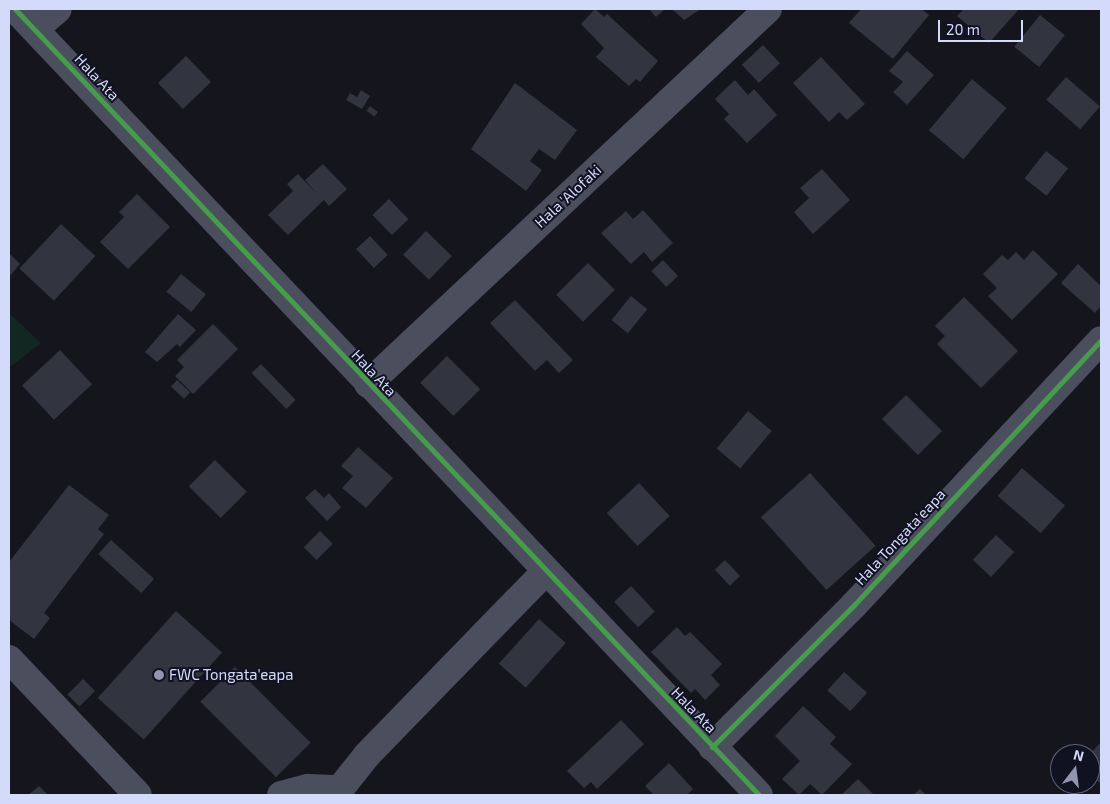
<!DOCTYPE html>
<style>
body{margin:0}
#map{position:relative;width:1110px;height:804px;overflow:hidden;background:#14151d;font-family:"Exo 2",sans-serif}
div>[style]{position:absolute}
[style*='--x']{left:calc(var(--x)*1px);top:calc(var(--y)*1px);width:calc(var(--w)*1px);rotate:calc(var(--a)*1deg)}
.green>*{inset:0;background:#132722}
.building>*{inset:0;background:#32343f;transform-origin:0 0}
.street>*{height:28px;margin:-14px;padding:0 14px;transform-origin:14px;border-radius:14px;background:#4a4e5d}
.cycleway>*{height:5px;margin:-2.5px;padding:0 2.5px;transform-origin:2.5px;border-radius:2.5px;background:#469c4c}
.dots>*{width:14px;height:14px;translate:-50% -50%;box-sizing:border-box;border:2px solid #101221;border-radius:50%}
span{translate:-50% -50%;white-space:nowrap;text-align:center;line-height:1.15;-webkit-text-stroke:4px #101221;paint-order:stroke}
.street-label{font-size:15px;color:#d4dafa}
.poi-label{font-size:15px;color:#d4dafa}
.left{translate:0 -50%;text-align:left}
.frame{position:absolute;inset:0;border:10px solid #d4dafa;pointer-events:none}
.north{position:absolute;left:1050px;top:744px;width:50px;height:50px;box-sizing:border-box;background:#101221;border:1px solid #5e6278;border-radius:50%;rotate:15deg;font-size:14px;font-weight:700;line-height:20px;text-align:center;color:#d4dafa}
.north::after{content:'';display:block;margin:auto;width:18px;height:22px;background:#9195ad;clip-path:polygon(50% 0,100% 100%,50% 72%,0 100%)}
.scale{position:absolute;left:938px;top:20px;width:85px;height:22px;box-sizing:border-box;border:2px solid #d4dafa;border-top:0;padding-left:6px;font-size:15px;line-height:18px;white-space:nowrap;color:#d4dafa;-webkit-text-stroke:4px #101221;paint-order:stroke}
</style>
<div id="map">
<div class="green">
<i style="clip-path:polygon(9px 313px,41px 343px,9px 368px)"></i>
</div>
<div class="building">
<i style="clip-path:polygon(595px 9px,604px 17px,607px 14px,658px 61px,640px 82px,636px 79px,629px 86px,596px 57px,604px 48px,581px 24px)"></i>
<i style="clip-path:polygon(649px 9px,665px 9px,656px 17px)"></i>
<i style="clip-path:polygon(672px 9px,701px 9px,684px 20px)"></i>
<i style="clip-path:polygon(861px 9px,922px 9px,929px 15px,893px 59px,849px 23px)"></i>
<i style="clip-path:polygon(964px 9px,1019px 9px,989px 43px,957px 16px)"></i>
<i style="left:1040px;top:15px;width:32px;height:41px;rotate:39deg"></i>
<i style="left:763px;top:45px;width:25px;height:29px;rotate:47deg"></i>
<i style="clip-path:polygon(907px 51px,934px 75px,907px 105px,893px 92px,903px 82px,889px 71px)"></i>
<i style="left:186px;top:56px;width:36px;height:39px;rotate:46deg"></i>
<i style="clip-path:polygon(821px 57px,865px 104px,847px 120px,839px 112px,829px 122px,793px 83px)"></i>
<i style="left:1066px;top:77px;width:45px;height:30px;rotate:41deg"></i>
<i style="left:972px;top:79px;width:45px;height:67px;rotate:40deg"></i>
<i style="clip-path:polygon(735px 80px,748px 95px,754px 89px,777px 115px,747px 143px,724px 119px,729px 114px,715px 99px)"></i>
<i style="clip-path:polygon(515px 83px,577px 130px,555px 160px,539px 149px,530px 161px,542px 170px,526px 191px,471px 149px)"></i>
<i style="clip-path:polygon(361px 90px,370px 96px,362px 109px,346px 100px,350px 93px,357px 97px)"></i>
<i style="left:370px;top:106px;width:10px;height:6px;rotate:37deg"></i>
<i style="left:1046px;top:151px;width:28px;height:35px;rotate:38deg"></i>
<i style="clip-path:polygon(323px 164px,347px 189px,329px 206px,324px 200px,288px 235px,268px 215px,293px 191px,287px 184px,298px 174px,317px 194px,305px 180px)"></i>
<i style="clip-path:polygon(822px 169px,850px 200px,813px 234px,794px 212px,809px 198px,800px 188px)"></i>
<i style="clip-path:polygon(137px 194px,170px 227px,128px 269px,100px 242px,124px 217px,119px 212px)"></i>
<i style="left:389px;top:199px;width:28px;height:23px;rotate:46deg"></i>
<i style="clip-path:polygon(643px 210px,673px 243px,652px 262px,644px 252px,631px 264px,601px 233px,626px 211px,633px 219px)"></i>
<i style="left:61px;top:224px;width:47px;height:61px;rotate:43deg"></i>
<i style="left:426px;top:231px;width:36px;height:33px;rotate:44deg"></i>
<i style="left:370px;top:236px;width:26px;height:19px;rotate:47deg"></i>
<i style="clip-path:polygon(1033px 250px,1058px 274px,1012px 320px,988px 296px,997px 288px,983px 274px,1002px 255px,1008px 260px,1016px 252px,1024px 260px)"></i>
<i style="clip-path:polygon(9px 253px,20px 264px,9px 277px)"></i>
<i style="left:663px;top:260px;width:22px;height:16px;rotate:47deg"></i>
<i style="left:588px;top:263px;width:38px;height:45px;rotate:45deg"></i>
<i style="clip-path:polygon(1078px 264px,1101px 286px,1101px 306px,1095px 313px,1061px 283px)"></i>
<i style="left:181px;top:274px;width:32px;height:23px;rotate:39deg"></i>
<i style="left:631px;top:296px;width:21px;height:31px;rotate:39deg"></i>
<i style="clip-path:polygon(964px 297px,1018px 351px,981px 388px,937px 344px,945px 336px,935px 326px)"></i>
<i style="clip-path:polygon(515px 300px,573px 360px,559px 373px,547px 360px,535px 371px,490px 323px)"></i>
<i style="clip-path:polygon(178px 314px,196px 330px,180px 347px,177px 344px,157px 362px,145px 352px)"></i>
<i style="clip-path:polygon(213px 324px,238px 349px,193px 394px,175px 376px,184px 367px,177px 360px)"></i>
<i style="left:60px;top:350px;width:47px;height:52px;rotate:47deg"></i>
<i style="left:447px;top:356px;width:47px;height:38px;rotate:45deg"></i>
<i style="left:261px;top:364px;width:50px;height:13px;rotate:46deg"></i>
<i style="left:177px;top:380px;width:18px;height:9px;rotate:43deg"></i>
<i style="left:906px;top:395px;width:51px;height:34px;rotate:45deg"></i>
<i style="left:748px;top:411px;width:31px;height:49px;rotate:40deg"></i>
<i style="clip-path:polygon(358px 447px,393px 478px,366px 508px,342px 488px,353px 476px,341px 466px)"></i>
<i style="left:215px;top:460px;width:45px;height:37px;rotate:45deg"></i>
<i style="left:1022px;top:468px;width:57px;height:37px;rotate:41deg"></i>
<i style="left:810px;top:473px;width:98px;height:66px;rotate:48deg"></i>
<i style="left:639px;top:483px;width:45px;height:44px;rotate:47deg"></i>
<i style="clip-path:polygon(69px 485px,109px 515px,98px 529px,104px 534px,44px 613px,50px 618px,34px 639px,9px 620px,9px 562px)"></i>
<i style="clip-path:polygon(315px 489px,324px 498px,329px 493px,341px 507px,327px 521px,305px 498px)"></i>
<i style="left:320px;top:531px;width:18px;height:23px;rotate:45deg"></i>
<i style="left:996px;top:535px;width:25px;height:34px;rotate:43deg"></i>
<i style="left:111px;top:540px;width:58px;height:19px;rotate:42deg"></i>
<i style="left:725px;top:560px;width:22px;height:14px;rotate:47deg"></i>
<i style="left:631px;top:586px;width:35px;height:23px;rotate:47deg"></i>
<i style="left:176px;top:611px;width:62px;height:117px;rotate:42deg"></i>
<i style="left:539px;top:619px;width:36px;height:60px;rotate:42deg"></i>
<i style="clip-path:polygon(677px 627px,685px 636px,690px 632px,722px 664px,711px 675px,720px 685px,705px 700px,695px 689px,691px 693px,651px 652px)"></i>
<i style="left:235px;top:667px;width:107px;height:49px;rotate:45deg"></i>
<i style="left:844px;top:672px;width:31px;height:25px;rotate:42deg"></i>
<i style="left:83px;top:679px;width:17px;height:22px;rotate:45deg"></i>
<i style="clip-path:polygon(803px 706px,836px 737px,830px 744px,852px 764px,822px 795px,810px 784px,799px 795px,782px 779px,800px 761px,775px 736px)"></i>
<i style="clip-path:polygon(621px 720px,644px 744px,597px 789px,591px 782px,584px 788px,567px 771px)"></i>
<i style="clip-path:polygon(1101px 742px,1101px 784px,1090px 774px,1090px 754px)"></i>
<i style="clip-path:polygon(669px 763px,693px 789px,687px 795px,654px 795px,645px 786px)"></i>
<i style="clip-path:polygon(858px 779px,874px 795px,841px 795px)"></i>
<i style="clip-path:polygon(39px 786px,48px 795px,28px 795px)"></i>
<i style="clip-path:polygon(920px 789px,926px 795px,913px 795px)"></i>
</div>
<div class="street">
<i style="--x:15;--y:9;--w:1082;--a:46.57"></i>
<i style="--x:35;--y:29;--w:30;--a:-41"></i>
<i style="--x:368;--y:384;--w:548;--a:-43.15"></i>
<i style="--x:9;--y:659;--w:187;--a:46.5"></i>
<i style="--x:712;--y:747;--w:201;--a:-45"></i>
<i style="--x:854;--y:605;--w:362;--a:-47"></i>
<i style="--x:340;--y:789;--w:43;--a:-51.5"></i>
<i style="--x:367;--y:755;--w:254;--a:-45.8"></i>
<i style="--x:281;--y:795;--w:28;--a:-15"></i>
<i style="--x:308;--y:788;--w:32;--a:2"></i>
</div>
<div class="cycleway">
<i style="--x:15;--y:9;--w:1082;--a:46.57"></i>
<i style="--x:712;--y:747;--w:201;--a:-45"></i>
<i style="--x:854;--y:605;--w:362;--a:-47"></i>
</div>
<div class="dots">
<i style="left:159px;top:675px;background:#9195ad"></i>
</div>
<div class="street-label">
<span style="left:97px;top:77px;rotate:47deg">Hala Ata</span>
<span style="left:568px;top:196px;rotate:-43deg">Hala 'Alofaki</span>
<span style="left:374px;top:373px;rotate:47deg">Hala Ata</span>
<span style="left:900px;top:537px;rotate:-47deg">Hala Tongata'eapa</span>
<span style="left:694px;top:710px;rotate:46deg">Hala Ata</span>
</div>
<div class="poi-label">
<span class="left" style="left:169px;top:675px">FWC Tongata'eapa</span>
</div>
<div class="frame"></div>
<div class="north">N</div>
<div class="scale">20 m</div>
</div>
